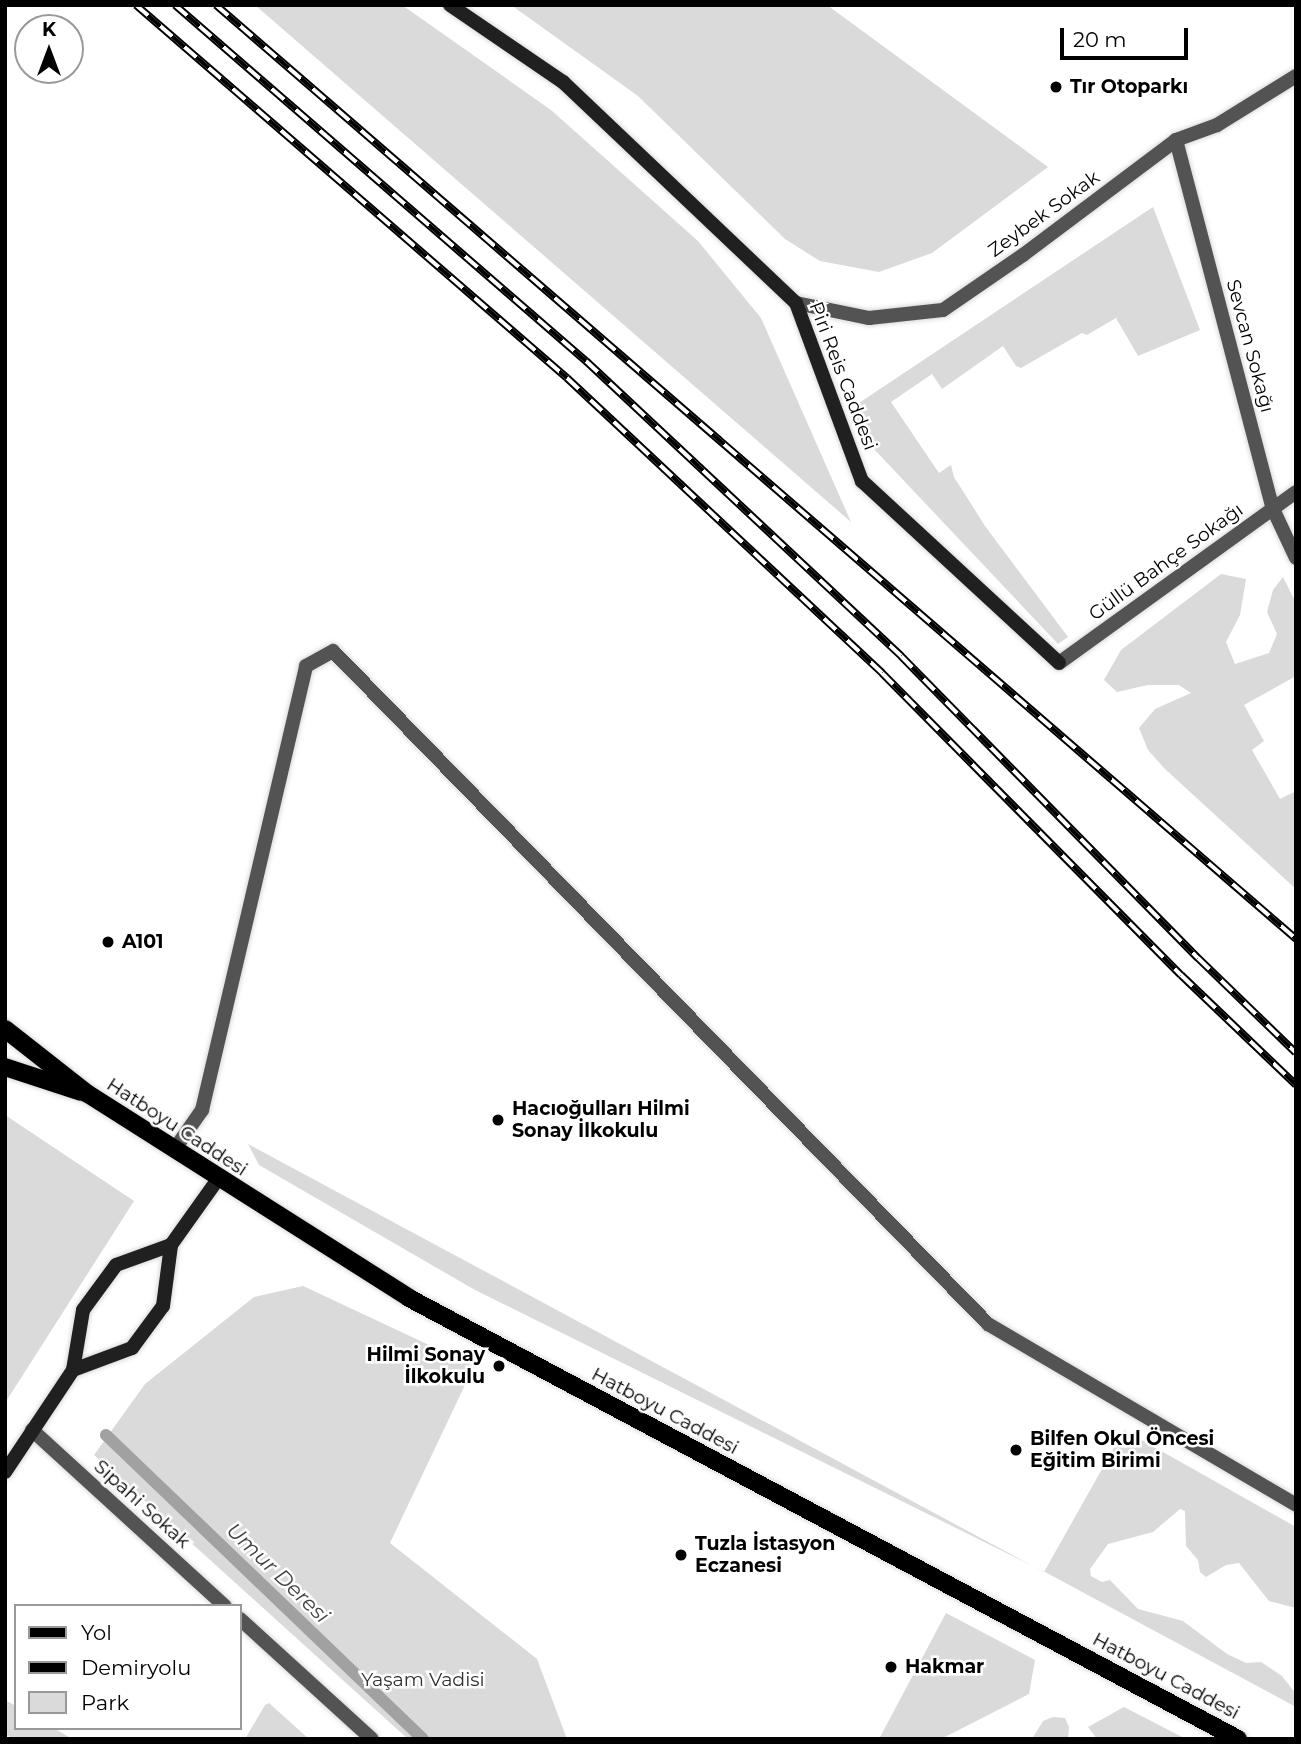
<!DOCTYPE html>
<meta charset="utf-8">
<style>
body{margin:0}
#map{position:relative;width:1301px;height:1744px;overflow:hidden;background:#fff;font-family:Montserrat,sans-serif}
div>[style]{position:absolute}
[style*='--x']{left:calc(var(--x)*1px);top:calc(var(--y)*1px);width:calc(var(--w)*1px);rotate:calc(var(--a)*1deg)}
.green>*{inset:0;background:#dadada}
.stream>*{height:12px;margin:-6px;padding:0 6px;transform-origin:6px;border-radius:6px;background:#a1a1a1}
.roads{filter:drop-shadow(0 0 2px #dbdbdb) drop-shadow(0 0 2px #dbdbdb)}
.street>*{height:14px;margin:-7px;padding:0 7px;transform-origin:7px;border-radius:7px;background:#535353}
.secondary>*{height:14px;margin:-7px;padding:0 7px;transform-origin:7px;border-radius:7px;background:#202020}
.primary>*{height:18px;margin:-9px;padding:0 9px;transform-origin:9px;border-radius:9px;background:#000}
.rail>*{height:8px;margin-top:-4px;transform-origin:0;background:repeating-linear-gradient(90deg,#fff 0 16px,#000 0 32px);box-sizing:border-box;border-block:2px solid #000}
.dots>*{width:19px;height:19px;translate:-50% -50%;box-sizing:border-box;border:4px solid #fff;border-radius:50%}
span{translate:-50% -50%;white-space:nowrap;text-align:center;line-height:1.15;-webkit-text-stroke:5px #fff;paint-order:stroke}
.poi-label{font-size:19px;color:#000;font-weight:700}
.left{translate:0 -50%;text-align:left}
.right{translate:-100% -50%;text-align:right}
.street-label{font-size:19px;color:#000}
.park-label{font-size:19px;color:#313131}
.water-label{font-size:21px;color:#424242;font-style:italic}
.frame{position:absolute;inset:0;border:7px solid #000;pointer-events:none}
.legend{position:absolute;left:14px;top:1604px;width:228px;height:126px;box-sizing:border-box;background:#fff;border:2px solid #999;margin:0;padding:9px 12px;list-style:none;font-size:21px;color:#000}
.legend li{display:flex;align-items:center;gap:14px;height:35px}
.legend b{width:35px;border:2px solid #999}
.north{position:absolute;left:14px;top:14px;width:70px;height:70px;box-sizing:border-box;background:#fff;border:2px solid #999;border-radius:50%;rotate:0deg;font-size:19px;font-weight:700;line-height:28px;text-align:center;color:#000}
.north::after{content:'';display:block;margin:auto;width:24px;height:32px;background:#000;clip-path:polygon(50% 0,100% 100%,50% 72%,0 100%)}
.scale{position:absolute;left:1060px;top:28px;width:128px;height:32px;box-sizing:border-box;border:4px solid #000;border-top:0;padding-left:9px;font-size:21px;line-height:24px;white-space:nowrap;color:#000;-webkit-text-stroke:5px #fff;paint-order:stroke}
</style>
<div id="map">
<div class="green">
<i style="clip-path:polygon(255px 5px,402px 5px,551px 110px,698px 241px,761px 318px,851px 522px)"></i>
<i style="clip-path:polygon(511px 5px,827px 5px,1048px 167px,932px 253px,879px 272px,820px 261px,785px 239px,638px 96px)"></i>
<i style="clip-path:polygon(1153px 207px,1200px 330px,1138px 356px,1116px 318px,1087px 335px,1082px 333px,1021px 368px,1016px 366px,1003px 346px,942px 389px,932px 374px,891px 402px,939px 473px,951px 465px,954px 477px,985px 526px,1068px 637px,1058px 644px,857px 431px,856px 405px)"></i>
<i style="clip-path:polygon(1221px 574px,1246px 579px,1240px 615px,1226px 642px,1235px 664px,1269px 653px,1277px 634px,1267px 612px,1273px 590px,1283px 577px,1296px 603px,1296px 676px,1244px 705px,1264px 741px,1252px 750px,1280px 799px,1296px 791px,1296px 889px,1165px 769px,1148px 750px,1139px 728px,1155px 709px,1191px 693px,1179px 685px,1148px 685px,1117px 692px,1104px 680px,1121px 650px)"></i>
<i style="clip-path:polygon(5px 1115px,134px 1201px,5px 1403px)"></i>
<i style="clip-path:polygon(248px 1144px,1044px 1572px,1124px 1430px,1296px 1527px,1296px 1608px,1269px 1601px,1239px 1563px,1226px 1565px,1206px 1577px,1200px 1572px,1198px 1560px,1186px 1546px,1185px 1511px,1180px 1509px,1153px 1532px,1108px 1544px,1090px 1569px,1091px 1576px,1102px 1582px,1110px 1580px,1138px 1609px,1183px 1621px,1227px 1654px,1246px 1663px,1261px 1662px,1282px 1676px,1296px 1694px,1296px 1707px,1045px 1572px,475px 1290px,259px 1165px)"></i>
<i style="clip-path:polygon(303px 1286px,474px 1366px,390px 1543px,537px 1659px,567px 1739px,408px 1739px,94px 1455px,145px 1384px,254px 1297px)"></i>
<i style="clip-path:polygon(946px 1613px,1035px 1660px,1029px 1694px,941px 1739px,879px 1739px)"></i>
<i style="clip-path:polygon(5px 1700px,16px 1706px,16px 1728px,54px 1728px,72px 1739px,13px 1739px,5px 1734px)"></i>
<i style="clip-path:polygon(269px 1703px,309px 1739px,245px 1739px,265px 1705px)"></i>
<i style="clip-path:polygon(1124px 1707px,1186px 1739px,1097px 1739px,1088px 1727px)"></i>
<i style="clip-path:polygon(1053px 1717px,1065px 1718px,1069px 1727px,1068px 1739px,1032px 1739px,1043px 1721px)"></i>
</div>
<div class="stream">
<i style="--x:106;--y:1435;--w:439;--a:43.8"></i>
</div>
<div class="roads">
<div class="street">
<i style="--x:1176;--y:140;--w:382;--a:75.3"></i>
<i style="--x:1273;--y:509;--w:54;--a:64.9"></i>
<i style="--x:796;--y:303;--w:75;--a:11.6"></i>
<i style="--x:869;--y:318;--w:74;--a:-6.2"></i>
<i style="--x:943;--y:310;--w:97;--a:-34.5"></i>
<i style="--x:1023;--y:255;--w:191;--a:-36.9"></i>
<i style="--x:1176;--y:140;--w:44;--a:-20.1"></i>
<i style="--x:1217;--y:125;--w:93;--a:-31.8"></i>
<i style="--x:1059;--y:663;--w:292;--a:-35.8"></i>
<i style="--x:174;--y:1150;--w:49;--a:-55"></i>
<i style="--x:202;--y:1110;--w:456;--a:-76.8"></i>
<i style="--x:306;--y:666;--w:31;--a:-29"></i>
<i style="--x:333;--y:651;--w:939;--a:45.78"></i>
<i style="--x:988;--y:1324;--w:357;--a:30.4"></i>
<i style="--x:32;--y:1430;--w:261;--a:42.4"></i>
<i style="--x:240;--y:1619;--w:178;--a:42.3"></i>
</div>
<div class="secondary">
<i style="--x:450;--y:5;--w:137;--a:34.3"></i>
<i style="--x:563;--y:82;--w:321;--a:43.5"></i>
<i style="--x:796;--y:303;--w:190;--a:69.7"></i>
<i style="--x:862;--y:481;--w:268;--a:42.7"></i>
<i style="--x:73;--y:1370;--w:61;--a:-80.5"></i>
<i style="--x:83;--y:1310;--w:56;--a:-53.7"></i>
<i style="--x:116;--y:1265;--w:59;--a:-20"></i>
<i style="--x:5;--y:1472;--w:123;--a:-56.3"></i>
<i style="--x:73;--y:1370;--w:63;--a:-20.4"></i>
<i style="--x:132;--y:1348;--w:52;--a:-53.6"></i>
<i style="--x:163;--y:1306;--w:62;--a:-82.5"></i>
<i style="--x:171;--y:1245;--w:81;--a:-54.5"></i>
</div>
<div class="primary">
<i style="--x:5;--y:1029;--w:105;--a:38.1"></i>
<i style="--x:88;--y:1094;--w:380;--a:32.4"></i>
<i style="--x:409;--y:1298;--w:939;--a:28.01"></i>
<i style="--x:5;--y:1067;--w:80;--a:18.2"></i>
</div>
</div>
<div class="rail">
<i style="--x:136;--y:5;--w:570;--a:40.87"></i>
<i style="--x:567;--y:378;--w:432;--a:43.1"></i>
<i style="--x:882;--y:673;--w:425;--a:45.3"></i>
<i style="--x:1181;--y:975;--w:159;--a:43.7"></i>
<i style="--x:175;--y:5;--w:544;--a:40.9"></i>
<i style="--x:586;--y:361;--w:432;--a:43.1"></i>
<i style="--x:901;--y:656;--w:424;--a:45.5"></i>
<i style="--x:1198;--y:958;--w:136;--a:44.1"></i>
<i style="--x:216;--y:5;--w:1428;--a:40.85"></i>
</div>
<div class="dots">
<i style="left:1056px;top:87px;background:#000"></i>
<i style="left:108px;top:942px;background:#000"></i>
<i style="left:498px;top:1120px;background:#000"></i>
<i style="left:499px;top:1366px;background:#000"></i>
<i style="left:1016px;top:1450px;background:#000"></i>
<i style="left:681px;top:1555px;background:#000"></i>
<i style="left:891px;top:1667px;background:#000"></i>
</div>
<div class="poi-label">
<span class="left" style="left:1070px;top:87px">Tır Otoparkı</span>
<span class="left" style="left:122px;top:942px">A101</span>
<span class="left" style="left:512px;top:1120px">Hacıoğulları Hilmi<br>Sonay İlkokulu</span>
<span class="right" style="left:485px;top:1366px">Hilmi Sonay<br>İlkokulu</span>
<span class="left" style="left:1030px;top:1450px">Bilfen Okul Öncesi<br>Eğitim Birimi</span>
<span class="left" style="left:695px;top:1555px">Tuzla İstasyon<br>Eczanesi</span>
<span class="left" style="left:905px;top:1667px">Hakmar</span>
</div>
<div class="street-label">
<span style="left:1044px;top:214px;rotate:-36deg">Zeybek Sokak</span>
<span style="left:1250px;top:346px;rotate:75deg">Sevcan Sokağı</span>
<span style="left:843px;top:376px;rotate:69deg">Piri Reis Caddesi</span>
<span style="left:1166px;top:562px;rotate:-36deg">Güllü Bahçe Sokağı</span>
<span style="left:177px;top:1127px;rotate:33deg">Hatboyu Caddesi</span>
<span style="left:665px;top:1411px;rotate:28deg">Hatboyu Caddesi</span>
<span style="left:142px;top:1504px;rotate:42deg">Sipahi Sokak</span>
<span style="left:1166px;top:1676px;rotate:28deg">Hatboyu Caddesi</span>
</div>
<div class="park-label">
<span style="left:423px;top:1680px">Yaşam Vadisi</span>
</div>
<div class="water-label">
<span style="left:278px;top:1573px;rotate:44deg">Umur Deresi</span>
</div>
<div class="frame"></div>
<ul class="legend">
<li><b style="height:9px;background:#000"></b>Yol</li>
<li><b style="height:9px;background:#000"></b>Demiryolu</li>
<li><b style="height:19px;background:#dadada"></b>Park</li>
</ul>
<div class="north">K</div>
<div class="scale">20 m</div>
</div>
